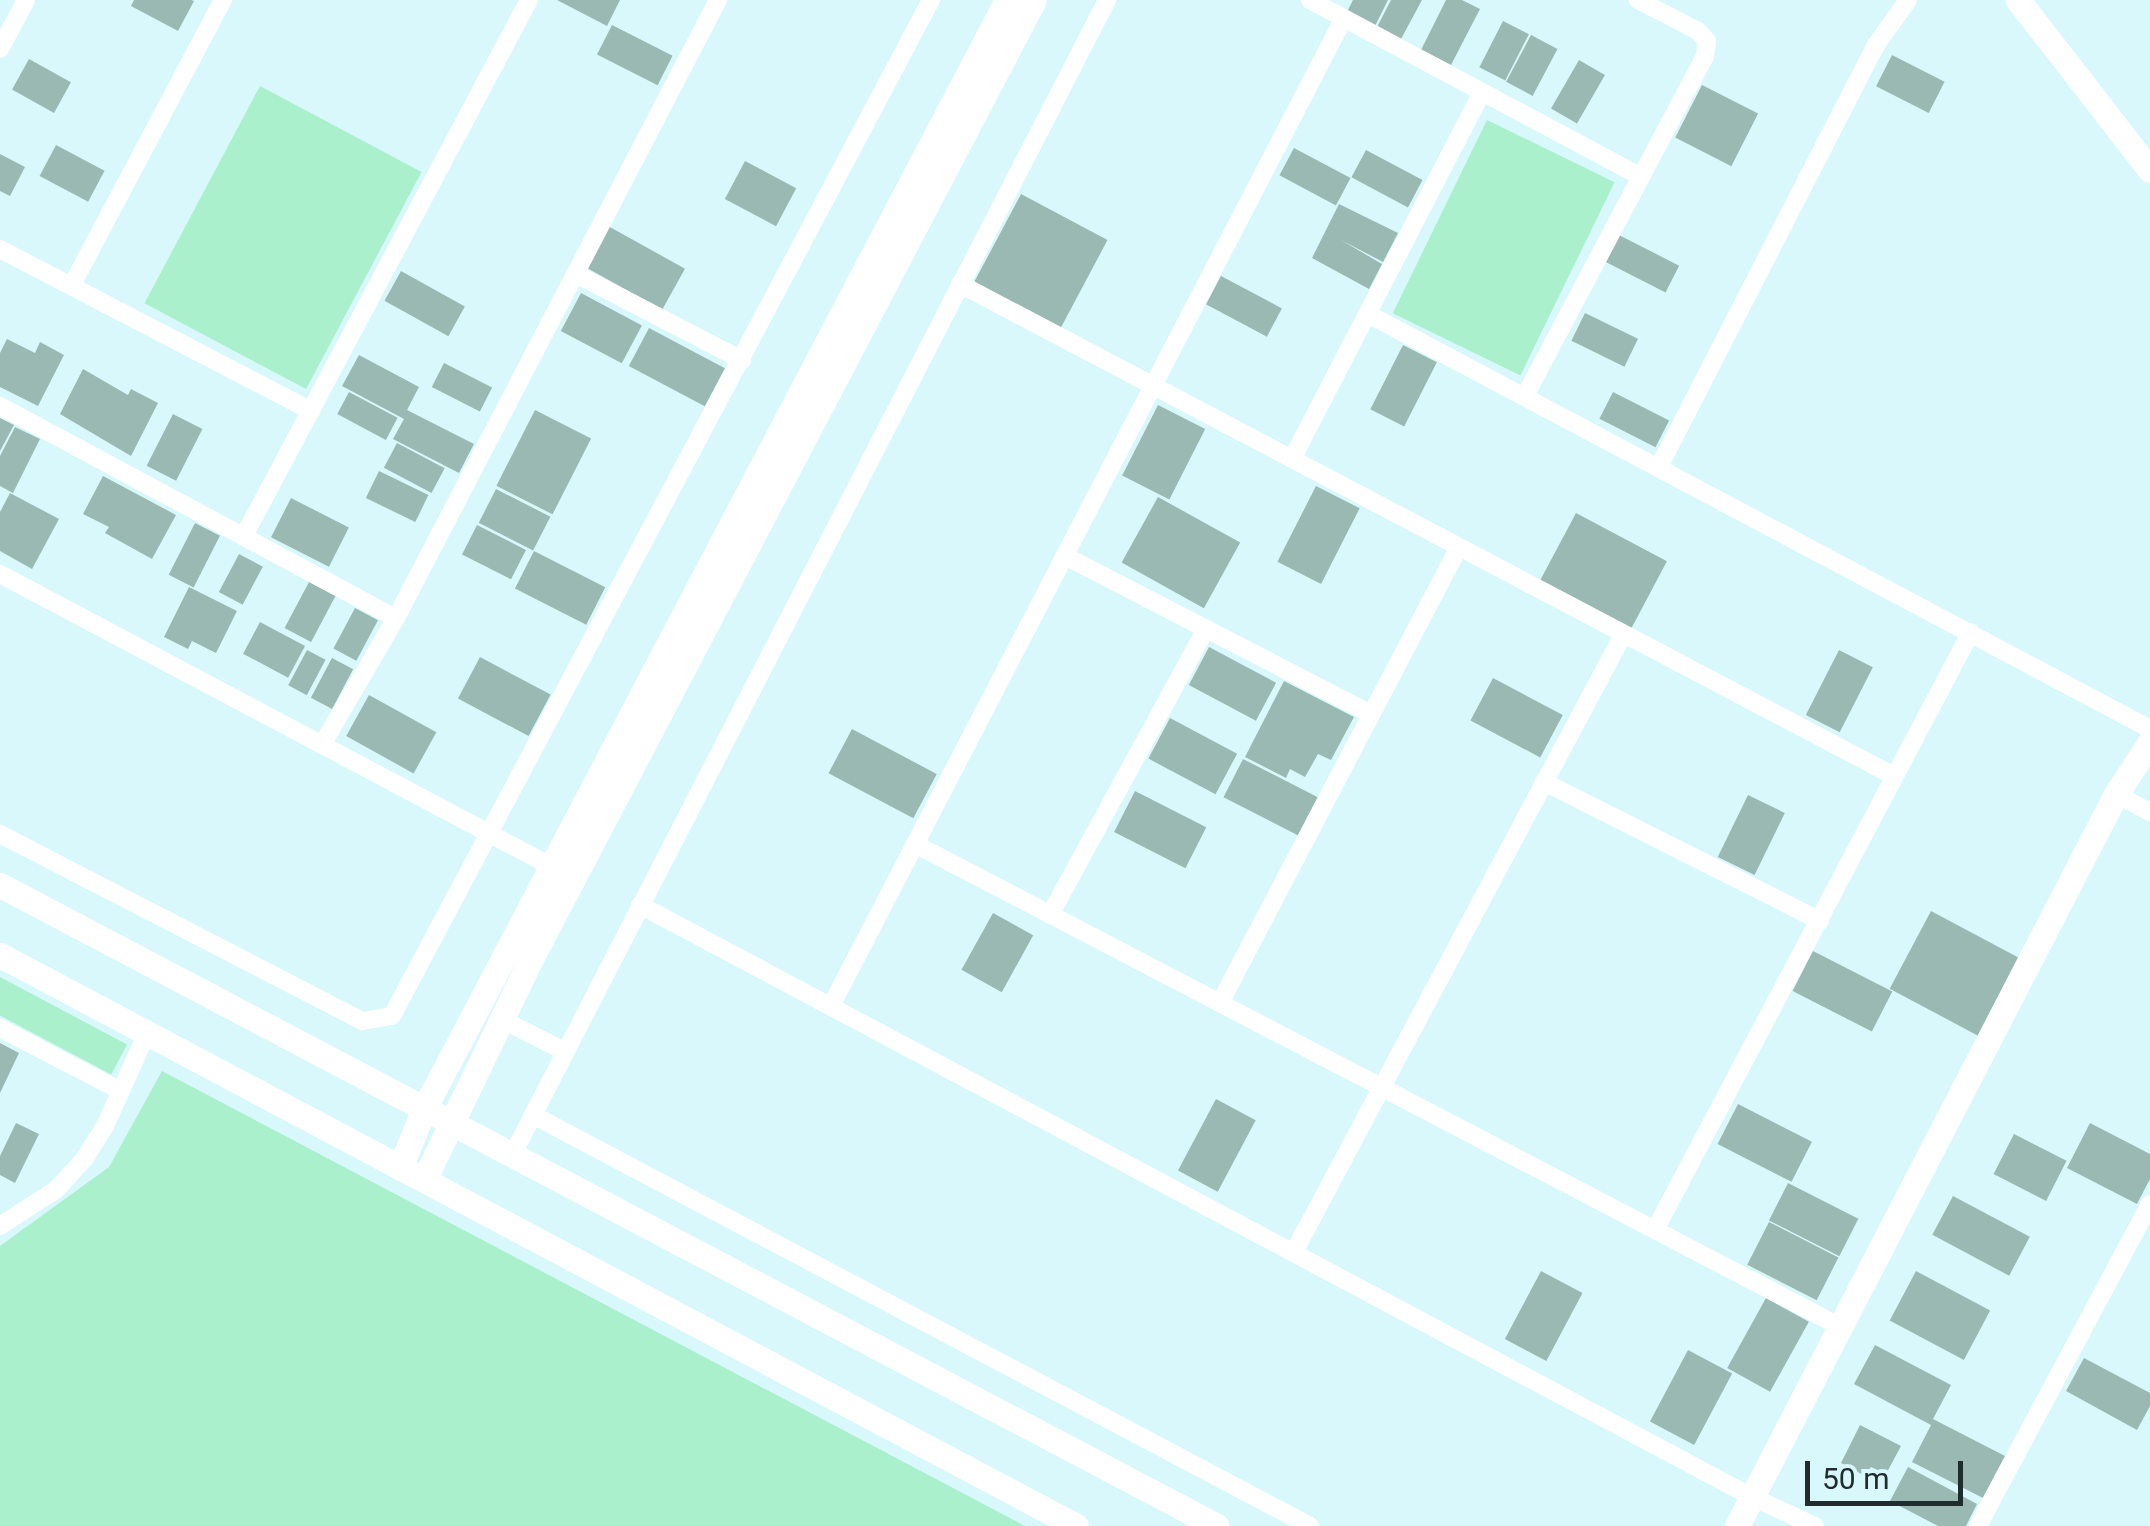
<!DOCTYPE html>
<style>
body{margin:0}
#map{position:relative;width:2150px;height:1526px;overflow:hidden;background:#d8f8fb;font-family:Roboto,sans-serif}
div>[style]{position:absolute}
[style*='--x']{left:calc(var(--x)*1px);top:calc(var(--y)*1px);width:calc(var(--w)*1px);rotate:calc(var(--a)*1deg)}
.green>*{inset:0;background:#abf0cc;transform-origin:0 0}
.building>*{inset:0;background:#9bb9b3;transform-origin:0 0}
.street>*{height:18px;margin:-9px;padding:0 9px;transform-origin:9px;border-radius:9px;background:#fff}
.secondary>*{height:25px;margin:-12.5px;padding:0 12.5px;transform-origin:12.5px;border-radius:12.5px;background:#fff}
span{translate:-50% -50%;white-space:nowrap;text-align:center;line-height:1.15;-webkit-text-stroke:8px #d8f8fb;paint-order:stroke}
.scale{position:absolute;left:1805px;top:1461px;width:158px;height:45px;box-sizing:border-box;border:5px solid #202c2d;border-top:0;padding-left:12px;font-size:30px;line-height:35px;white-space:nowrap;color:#202c2d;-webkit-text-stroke:8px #d8f8fb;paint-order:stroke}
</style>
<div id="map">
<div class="green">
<i style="left:260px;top:86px;width:183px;height:246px;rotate:28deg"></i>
<i style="left:1487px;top:120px;width:142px;height:215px;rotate:26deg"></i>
<i style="left:0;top:977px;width:144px;height:34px;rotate:28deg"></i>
<i style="clip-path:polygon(162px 1071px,1025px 1526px,0 1526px,0 1246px,109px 1167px)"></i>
</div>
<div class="building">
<i style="clip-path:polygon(134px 0,191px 0,194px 1px,178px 31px,131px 6px)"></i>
<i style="clip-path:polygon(557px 0,620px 0,607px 26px)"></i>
<i style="clip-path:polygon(1353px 0,1388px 0,1375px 26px,1347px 12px)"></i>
<i style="clip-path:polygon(1391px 0,1422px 0,1401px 39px,1377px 27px)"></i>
<i style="clip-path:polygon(1446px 0,1462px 0,1480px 9px,1451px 65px,1421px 50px)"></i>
<i style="left:1503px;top:21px;width:29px;height:52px;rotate:27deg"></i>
<i style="left:612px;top:25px;width:68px;height:33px;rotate:27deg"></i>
<i style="left:1531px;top:35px;width:30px;height:53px;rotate:28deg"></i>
<i style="left:1892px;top:55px;width:59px;height:35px;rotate:27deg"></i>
<i style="left:29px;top:59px;width:48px;height:35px;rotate:29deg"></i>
<i style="left:1579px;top:60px;width:30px;height:56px;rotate:30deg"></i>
<i style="left:1702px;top:85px;width:63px;height:59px;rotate:27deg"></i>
<i style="left:56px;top:145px;width:55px;height:35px;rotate:28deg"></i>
<i style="left:1294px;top:148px;width:64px;height:31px;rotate:28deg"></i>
<i style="left:1366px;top:150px;width:64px;height:31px;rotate:28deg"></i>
<i style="clip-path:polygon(0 154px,25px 167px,10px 196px,0 191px)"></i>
<i style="left:745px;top:161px;width:58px;height:43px;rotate:28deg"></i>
<i style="left:1021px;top:194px;width:98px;height:100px;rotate:28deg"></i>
<i style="clip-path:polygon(1339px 204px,1398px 233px,1383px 262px,1341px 240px,1382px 264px,1369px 289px,1312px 258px)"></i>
<i style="left:608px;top:226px;width:88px;height:47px;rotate:29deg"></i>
<i style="left:1615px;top:233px;width:72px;height:30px;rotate:27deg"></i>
<i style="left:401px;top:271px;width:73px;height:34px;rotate:29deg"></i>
<i style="left:1221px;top:276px;width:69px;height:32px;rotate:28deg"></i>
<i style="left:581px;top:293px;width:69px;height:43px;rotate:28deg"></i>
<i style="left:1585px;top:313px;width:59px;height:31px;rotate:26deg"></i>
<i style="left:649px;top:328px;width:86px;height:43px;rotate:28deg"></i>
<i style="clip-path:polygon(7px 339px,35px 353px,40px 342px,64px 355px,38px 406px,0 387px,0 353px)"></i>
<i style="left:1403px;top:345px;width:38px;height:72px;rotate:27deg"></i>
<i style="clip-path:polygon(359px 355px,419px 387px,407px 410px,474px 444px,459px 473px,393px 439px,404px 419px,342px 386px)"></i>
<i style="left:444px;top:363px;width:54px;height:27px;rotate:27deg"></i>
<i style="clip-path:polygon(83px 369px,128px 395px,131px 389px,158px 403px,131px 456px,60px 414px)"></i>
<i style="left:349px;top:392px;width:55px;height:25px;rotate:28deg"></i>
<i style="left:1613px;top:392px;width:63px;height:30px;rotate:27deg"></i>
<i style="left:1158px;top:405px;width:53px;height:79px;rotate:27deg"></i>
<i style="left:535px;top:410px;width:63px;height:85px;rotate:27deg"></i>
<i style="left:173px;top:414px;width:33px;height:58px;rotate:27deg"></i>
<i style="clip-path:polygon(0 418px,14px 425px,0 451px)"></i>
<i style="clip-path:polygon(15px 427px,40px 439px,13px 493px,0 486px,0 456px)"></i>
<i style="left:397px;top:443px;width:54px;height:28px;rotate:28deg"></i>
<i style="left:379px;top:471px;width:55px;height:30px;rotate:26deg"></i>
<i style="clip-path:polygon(103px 476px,176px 515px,152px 559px,105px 533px,109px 527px,83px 514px)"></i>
<i style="left:1316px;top:486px;width:49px;height:85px;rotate:27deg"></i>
<i style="left:496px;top:489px;width:61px;height:38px;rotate:27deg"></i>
<i style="clip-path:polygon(10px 493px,59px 519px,32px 569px,0 551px,0 512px)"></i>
<i style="left:1158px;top:497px;width:94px;height:75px;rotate:29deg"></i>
<i style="left:291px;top:498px;width:65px;height:44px;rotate:27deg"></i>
<i style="left:1576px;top:513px;width:103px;height:76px;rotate:28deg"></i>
<i style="left:195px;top:523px;width:28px;height:58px;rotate:27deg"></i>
<i style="left:477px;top:525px;width:55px;height:33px;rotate:27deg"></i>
<i style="left:534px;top:551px;width:80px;height:42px;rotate:27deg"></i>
<i style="left:239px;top:554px;width:27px;height:43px;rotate:28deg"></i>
<i style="left:309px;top:582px;width:30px;height:52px;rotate:28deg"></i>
<i style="clip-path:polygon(189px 587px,237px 611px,216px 653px,192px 641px,188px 649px,164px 637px)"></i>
<i style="left:355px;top:608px;width:26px;height:46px;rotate:28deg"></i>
<i style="left:260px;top:622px;width:51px;height:36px;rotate:28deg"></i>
<i style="left:1209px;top:647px;width:76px;height:43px;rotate:28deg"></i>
<i style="left:307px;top:650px;width:21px;height:40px;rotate:28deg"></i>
<i style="left:1839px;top:650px;width:38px;height:73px;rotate:27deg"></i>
<i style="left:480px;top:657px;width:80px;height:47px;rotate:28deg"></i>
<i style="left:332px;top:658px;width:24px;height:45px;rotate:28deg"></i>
<i style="left:1493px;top:678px;width:79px;height:48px;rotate:28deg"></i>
<i style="clip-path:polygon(1284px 681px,1354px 717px,1331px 760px,1318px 754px,1305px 777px,1290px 769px,1286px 778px,1245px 757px)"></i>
<i style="left:369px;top:695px;width:77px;height:47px;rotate:29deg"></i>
<i style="left:1170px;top:718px;width:76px;height:46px;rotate:28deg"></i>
<i style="left:852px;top:729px;width:96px;height:50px;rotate:28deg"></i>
<i style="left:1243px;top:759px;width:84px;height:43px;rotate:27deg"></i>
<i style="left:1135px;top:791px;width:80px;height:46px;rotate:27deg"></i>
<i style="left:1748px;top:795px;width:41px;height:69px;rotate:26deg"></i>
<i style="left:1931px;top:911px;width:100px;height:88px;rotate:28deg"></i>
<i style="left:993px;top:913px;width:46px;height:65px;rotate:29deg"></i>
<i style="left:1813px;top:951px;width:89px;height:45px;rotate:27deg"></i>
<i style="clip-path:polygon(0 1043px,19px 1053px,0 1093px)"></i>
<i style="left:1216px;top:1099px;width:45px;height:81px;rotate:28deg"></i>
<i style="left:1738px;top:1104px;width:83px;height:45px;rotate:27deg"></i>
<i style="clip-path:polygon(16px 1123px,39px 1134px,15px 1183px,0 1175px,0 1156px)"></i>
<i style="clip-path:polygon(2090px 1123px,2150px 1154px,2150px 1179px,2137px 1204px,2067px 1168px)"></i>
<i style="left:2014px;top:1134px;width:59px;height:45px;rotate:27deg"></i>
<i style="left:1788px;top:1183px;width:79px;height:42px;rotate:27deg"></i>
<i style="left:1953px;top:1196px;width:87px;height:44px;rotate:28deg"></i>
<i style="left:1769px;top:1222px;width:78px;height:48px;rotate:27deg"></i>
<i style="left:1541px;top:1271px;width:47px;height:77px;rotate:28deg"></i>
<i style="left:1916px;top:1271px;width:84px;height:56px;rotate:28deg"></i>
<i style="left:1766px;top:1298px;width:49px;height:80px;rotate:29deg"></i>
<i style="clip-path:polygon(1875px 1345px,1951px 1385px,1933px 1419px,2005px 1456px,1983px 1498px,1912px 1462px,1931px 1425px,1854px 1384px)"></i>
<i style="left:1688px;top:1350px;width:50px;height:81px;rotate:28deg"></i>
<i style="clip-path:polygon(2084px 1358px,2150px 1393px,2150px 1406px,2137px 1430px,2066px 1391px)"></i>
<i style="clip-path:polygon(1860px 1425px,1901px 1446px,1886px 1474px,1871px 1467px,1865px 1476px,1841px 1463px)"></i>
<i style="clip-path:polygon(1908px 1467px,1977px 1504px,1966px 1526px,1938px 1526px,1890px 1501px)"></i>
</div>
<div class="street">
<i style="--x:1310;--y:0;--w:374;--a:28.1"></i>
<i style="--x:0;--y:49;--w:55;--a:-62"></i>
<i style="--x:0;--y:249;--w:351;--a:27.5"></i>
<i style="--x:578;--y:275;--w:185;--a:27.4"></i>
<i style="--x:960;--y:284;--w:1056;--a:27.78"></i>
<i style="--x:72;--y:285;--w:323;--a:-62.1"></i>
<i style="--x:1368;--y:314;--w:885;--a:27.95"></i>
<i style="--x:1525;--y:396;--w:385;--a:-62.1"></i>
<i style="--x:1705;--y:56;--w:15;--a:-82"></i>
<i style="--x:1707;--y:41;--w:13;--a:-132"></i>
<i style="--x:1698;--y:31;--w:68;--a:-152.7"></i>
<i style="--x:0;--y:406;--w:449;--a:28.2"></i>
<i style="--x:1292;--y:459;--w:412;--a:-62.6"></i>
<i style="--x:1659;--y:467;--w:475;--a:-62.8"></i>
<i style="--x:1876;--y:45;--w:55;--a:-54.6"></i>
<i style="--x:244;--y:536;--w:607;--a:-62"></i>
<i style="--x:1065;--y:556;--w:344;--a:27.3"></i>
<i style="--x:0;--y:574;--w:634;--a:27.94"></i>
<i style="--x:322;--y:745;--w:147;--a:-59.8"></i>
<i style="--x:396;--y:618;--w:697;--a:-62.48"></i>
<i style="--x:1544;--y:782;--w:309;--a:26.7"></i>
<i style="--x:2116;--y:794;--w:38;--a:28"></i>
<i style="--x:0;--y:834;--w:408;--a:27.3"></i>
<i style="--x:363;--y:1021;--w:29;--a:-10"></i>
<i style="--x:392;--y:1016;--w:1150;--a:-62.05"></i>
<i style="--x:915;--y:844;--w:1044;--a:27.55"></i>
<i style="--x:640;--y:905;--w:1260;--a:28.03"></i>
<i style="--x:1752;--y:1497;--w:69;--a:24.7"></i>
<i style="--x:1050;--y:915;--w:326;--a:-61.4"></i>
<i style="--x:1220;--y:1003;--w:513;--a:-62.34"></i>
<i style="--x:831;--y:1006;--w:1113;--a:-62.56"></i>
<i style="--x:501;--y:1019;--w:71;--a:26.9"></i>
<i style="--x:0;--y:1028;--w:134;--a:27.5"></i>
<i style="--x:533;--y:1115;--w:879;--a:27.88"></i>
<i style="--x:512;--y:1156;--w:1300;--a:-62.76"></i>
<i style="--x:0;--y:1226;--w:68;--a:-33"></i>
<i style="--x:57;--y:1189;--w:42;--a:-47.9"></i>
<i style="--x:85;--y:1158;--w:38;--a:-58"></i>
<i style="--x:105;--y:1126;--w:102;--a:-65.7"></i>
<i style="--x:1655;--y:1230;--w:676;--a:-62.15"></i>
<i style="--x:1295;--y:1250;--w:697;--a:-61.93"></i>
<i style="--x:1978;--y:1526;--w:365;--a:-61.9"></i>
</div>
<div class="secondary">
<i style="--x:2018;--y:0;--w:215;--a:52.2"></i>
<i style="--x:0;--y:885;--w:1375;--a:27.78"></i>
<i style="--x:0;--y:955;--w:1218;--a:27.95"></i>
<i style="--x:400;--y:1168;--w:64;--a:-67.9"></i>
<i style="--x:424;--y:1109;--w:1253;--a:-62.27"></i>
<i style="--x:424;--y:1180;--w:250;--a:-64.2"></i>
<i style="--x:533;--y:955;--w:1078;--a:-62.32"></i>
<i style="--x:1737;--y:1526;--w:824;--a:-62.63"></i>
<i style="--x:2116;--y:794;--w:62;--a:-56.8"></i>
</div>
<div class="scale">50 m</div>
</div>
